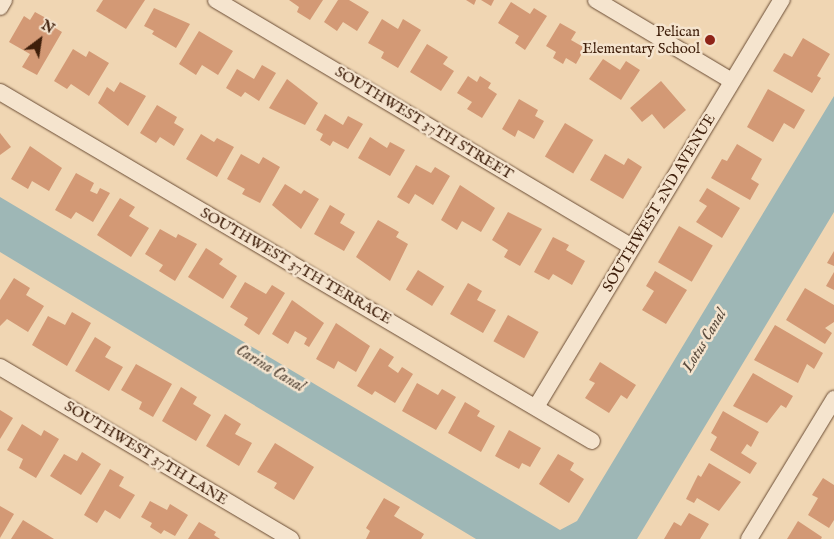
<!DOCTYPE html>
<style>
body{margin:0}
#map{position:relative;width:834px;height:539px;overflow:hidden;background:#f0d6b3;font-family:"IM FELL English",serif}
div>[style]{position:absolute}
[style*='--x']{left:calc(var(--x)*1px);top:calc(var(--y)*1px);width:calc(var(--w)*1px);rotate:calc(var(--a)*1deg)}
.water>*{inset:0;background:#9eb7b6}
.building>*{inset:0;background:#d39975;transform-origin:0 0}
.roads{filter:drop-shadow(0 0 1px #6a4c34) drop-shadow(0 0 1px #6a4c34)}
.street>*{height:16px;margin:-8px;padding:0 8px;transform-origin:8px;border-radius:8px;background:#f5e4ce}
.dots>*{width:14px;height:14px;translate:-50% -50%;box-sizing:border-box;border:2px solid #f5e4ce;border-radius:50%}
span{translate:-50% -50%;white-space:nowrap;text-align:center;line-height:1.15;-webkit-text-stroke:5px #f5e4ce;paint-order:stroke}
.poi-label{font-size:15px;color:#3e1e0a}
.right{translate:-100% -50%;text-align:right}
.street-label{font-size:15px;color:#3e1e0a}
.water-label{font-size:16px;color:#5b4c3e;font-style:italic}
.north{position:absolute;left:15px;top:15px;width:50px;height:50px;-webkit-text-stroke:4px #f5e4ce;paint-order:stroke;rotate:31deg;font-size:14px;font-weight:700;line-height:20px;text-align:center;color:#3e1e0a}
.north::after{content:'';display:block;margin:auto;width:18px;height:22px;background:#3e1e0a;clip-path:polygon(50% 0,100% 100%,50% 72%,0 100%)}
</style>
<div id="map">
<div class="water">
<i style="clip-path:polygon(834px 96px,834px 212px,637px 539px,476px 539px,0 252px,0 197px,560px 530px,577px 521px)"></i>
</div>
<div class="building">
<i style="clip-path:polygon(103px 0,145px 0,126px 29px,96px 11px)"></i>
<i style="clip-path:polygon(289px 0,323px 0,310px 20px,297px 12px,299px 7px)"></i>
<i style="clip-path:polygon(338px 0,349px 0,369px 12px,357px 31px,343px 22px,337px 31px,324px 22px)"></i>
<i style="clip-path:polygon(466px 0,476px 0,474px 5px)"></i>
<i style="clip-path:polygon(481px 0,494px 0,491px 6px)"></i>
<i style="clip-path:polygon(511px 2px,530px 14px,534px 8px,547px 16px,525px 50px,515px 43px,519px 36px,498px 23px)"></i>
<i style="clip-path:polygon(154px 8px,190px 24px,176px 48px,152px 34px,154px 31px,144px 26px)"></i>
<i style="clip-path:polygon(35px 12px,55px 23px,52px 26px,62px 32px,37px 75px,22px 67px,30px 54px,9px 42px,24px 16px,30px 20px)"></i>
<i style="clip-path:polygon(382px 19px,398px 29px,403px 19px,421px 30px,398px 68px,381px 58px,384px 52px,368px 43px)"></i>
<i style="clip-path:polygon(560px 23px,576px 32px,571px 40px,585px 48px,576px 64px,566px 58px,563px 64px,553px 58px,556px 52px,546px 46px)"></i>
<i style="clip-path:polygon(199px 31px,233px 51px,218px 75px,202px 65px,196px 75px,179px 64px)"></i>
<i style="clip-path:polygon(803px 38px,830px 54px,817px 76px,821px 78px,812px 93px,773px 71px,784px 53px,792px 57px)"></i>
<i style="clip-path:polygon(427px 44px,448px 57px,443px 64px,454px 71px,441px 91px,410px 72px)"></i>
<i style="clip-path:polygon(73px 49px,86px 57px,89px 51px,109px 63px,89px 96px,71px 84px,67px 89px,54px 81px)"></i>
<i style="clip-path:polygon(603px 59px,620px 70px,626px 61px,640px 70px,621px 100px,589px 79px)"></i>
<i style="clip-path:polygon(262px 65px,276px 73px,259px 101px,245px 92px,241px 97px,226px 88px,237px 69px,254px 79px)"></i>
<i style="clip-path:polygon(468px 76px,477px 82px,480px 76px,491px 83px,488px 88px,497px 94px,482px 118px,467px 109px,472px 102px,457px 93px)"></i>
<i style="clip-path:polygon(287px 79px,318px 103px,305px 125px,269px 108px)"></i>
<i style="clip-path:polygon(661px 81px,686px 110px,664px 129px,652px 114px,642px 122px,630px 108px)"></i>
<i style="clip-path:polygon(120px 82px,146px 96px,128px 126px,98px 103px,107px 87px,114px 92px)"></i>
<i style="clip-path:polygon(768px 89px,805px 110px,794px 129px,784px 123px,773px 142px,747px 127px)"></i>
<i style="clip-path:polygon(519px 99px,538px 110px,535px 116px,544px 121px,534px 139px,518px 130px,515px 137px,502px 129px)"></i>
<i style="clip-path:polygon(157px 105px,177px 117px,174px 123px,184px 129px,174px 146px,160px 137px,156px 143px,140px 133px)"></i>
<i style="clip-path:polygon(325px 114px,343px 125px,348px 116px,363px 124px,348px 149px,333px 141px,330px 146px,320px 140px,323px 134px,316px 130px)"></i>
<i style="left:565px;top:123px;width:33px;height:39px;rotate:31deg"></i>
<i style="clip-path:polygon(0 133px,11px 147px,0 155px)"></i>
<i style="clip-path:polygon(201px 134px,214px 142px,217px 138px,234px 147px,217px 177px,186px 159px)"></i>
<i style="clip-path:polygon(370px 137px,387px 148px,390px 142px,405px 150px,390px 176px,358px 158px)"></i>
<i style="clip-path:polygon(737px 144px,762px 159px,751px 179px,759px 184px,750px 200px,711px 178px,722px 159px,727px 161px)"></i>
<i style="clip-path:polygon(30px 146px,62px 168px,49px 191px,32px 181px,28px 189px,11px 179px)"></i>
<i style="clip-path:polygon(241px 154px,259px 164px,263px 157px,280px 167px,260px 203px,242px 194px,245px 189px,227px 179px)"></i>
<i style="clip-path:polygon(605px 154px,624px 165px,628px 158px,642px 167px,623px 199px,590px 180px)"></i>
<i style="clip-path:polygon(416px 165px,431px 173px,435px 167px,450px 176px,433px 205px,415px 194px,409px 204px,397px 197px)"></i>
<i style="clip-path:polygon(76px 173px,94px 183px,90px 191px,97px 194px,100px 188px,110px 193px,93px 222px,76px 212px,71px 219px,55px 210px)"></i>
<i style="clip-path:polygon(285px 184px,301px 194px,304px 190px,319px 199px,301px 229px,272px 205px)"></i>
<i style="clip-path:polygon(460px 185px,495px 208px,481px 232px,462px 221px,457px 230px,441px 220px)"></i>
<i style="clip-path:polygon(707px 188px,740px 208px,722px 238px,696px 222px,707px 206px,699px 201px)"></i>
<i style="clip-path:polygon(120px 198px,135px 207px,129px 216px,149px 228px,131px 257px,97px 235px)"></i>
<i style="clip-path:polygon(330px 205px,345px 214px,340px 223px,355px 232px,344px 251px,314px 234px)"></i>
<i style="clip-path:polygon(508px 212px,542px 229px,520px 266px,504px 257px,508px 250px,492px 240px)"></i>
<i style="clip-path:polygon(378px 220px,399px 232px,396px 237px,408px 244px,390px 281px,356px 257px)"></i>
<i style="left:679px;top:226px;width:39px;height:42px;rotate:30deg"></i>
<i style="clip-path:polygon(160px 229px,176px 238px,178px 234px,197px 244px,175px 281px,159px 271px,163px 265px,145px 254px)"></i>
<i style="clip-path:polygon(553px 237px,569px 245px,566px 250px,585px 261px,572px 285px,553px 274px,549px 280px,534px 272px)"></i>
<i style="clip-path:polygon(206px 248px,223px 259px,219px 264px,237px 276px,223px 299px,188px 277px)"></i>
<i style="clip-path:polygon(834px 251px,834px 266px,827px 263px)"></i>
<i style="left:418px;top:270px;width:31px;height:23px;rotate:32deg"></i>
<i style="clip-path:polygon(655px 271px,687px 290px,666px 324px,642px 310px,654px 291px,646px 286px)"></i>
<i style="clip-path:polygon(834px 272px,834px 290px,826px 286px)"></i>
<i style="clip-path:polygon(14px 278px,30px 288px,26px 295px,44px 306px,28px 332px,7px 319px,0 326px,0 300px)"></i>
<i style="clip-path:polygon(245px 282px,266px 294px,272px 285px,285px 293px,259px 335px,244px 325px,248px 318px,230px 307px)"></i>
<i style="clip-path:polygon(468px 283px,482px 291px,477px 300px,496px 310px,483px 333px,450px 314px)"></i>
<i style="clip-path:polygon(805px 288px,834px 305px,834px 322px,825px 328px,832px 333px,825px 344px,786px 320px)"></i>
<i style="clip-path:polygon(292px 300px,324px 323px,309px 347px,304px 344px,307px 338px,295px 331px,288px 344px,272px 334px)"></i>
<i style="clip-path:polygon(72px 312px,91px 323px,67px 366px,32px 345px,48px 316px,65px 325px)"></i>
<i style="left:508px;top:315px;width:35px;height:30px;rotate:29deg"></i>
<i style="clip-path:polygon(336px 323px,370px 346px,356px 372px,338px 361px,334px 369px,316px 359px)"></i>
<i style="clip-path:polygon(775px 325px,823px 353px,814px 369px,807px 364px,798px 383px,754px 360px)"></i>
<i style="clip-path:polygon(95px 337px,111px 347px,105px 357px,123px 367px,109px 391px,75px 371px)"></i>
<i style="clip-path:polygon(380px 348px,394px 357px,388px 366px,398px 373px,402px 367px,413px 374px,395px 403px,375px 391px,372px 395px,357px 386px)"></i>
<i style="clip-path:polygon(600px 362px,636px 385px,627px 399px,621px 395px,609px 413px,585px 398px,595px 383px,589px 380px)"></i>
<i style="clip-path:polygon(136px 364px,172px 384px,153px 417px,139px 409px,142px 402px,121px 390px)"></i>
<i style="clip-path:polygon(753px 373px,793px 396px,786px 408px,781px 405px,767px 423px,733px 406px)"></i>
<i style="clip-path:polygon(417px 383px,438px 395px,442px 389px,456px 397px,436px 430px,402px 411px)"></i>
<i style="clip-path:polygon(181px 387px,197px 397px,193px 404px,211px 415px,196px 441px,162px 421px)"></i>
<i style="clip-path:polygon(465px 402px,480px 411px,477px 416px,495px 426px,481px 452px,448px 433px)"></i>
<i style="clip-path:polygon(0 410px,13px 418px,0 439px)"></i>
<i style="clip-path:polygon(723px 411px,759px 432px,751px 447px,747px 444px,741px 453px,757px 463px,750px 474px,710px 450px,717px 437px,711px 433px)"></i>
<i style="clip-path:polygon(225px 414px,241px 424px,235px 434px,252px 443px,239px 466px,206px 446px)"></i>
<i style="clip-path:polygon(22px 424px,41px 436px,44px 430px,59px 439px,36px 478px,19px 468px,23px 459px,7px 450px)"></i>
<i style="clip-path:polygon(509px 430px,541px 448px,530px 467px,522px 463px,519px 469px,495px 456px)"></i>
<i style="clip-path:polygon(275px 443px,314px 467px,294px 500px,274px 488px,277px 483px,257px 472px)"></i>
<i style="clip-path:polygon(82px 452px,101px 464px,81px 495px,50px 476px,64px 454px,77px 461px)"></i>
<i style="clip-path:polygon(558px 454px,574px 463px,570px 470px,584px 479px,569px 503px,539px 484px)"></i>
<i style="clip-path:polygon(709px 463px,741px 482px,719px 511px,697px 498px,694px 503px,686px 499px,698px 475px,701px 477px)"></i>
<i style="clip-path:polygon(110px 469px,124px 477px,119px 486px,135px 495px,120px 519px,105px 510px,97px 523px,84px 515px)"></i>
<i style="clip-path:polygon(823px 478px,834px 485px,834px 520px,829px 528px,808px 515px,818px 498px,812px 495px)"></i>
<i style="clip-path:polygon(384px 498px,400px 507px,394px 516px,424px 534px,421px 539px,366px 539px,370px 531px,366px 528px)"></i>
<i style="clip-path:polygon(150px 501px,167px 510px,170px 504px,188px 515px,175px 536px,164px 530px,161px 534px,150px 527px,152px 523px,141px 517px)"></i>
<i style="clip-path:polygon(0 506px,14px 514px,0 538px)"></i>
<i style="clip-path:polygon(689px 513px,709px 524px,700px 539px,664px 539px,674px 522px,681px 526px)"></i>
<i style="clip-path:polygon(23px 520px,54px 539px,11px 539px)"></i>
<i style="clip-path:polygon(798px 521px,822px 537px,821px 539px,787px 539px)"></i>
<i style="clip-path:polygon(199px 522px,216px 532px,214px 535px,220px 539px,188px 539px)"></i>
</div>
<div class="roads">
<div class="street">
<i style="--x:216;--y:0;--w:484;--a:30.7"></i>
<i style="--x:596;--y:0;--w:158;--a:30.8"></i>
<i style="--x:0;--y:7;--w:8;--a:-60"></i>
<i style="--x:0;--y:92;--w:687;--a:30.52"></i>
<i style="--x:0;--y:367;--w:338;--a:30.6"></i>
<i style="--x:536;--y:407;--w:476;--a:-58.9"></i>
<i style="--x:749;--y:539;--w:164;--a:-58.7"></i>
</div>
</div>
<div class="dots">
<i style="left:710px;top:40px;background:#8f2418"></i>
</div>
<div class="poi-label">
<span class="right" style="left:700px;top:40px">Pelican<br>Elementary School</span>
</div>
<div class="street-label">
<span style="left:424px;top:123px;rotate:31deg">SOUTHWEST 37TH STREET</span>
<span style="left:659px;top:203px;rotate:-59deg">SOUTHWEST 2ND AVENUE</span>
<span style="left:296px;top:266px;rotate:30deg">SOUTHWEST 37TH TERRACE</span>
<span style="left:146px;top:453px;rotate:31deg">SOUTHWEST 37TH LANE</span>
</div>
<div class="water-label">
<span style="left:705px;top:341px;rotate:-59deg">Lotus Canal</span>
<span style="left:270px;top:369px;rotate:31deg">Carina Canal</span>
</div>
<div class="north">N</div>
</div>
